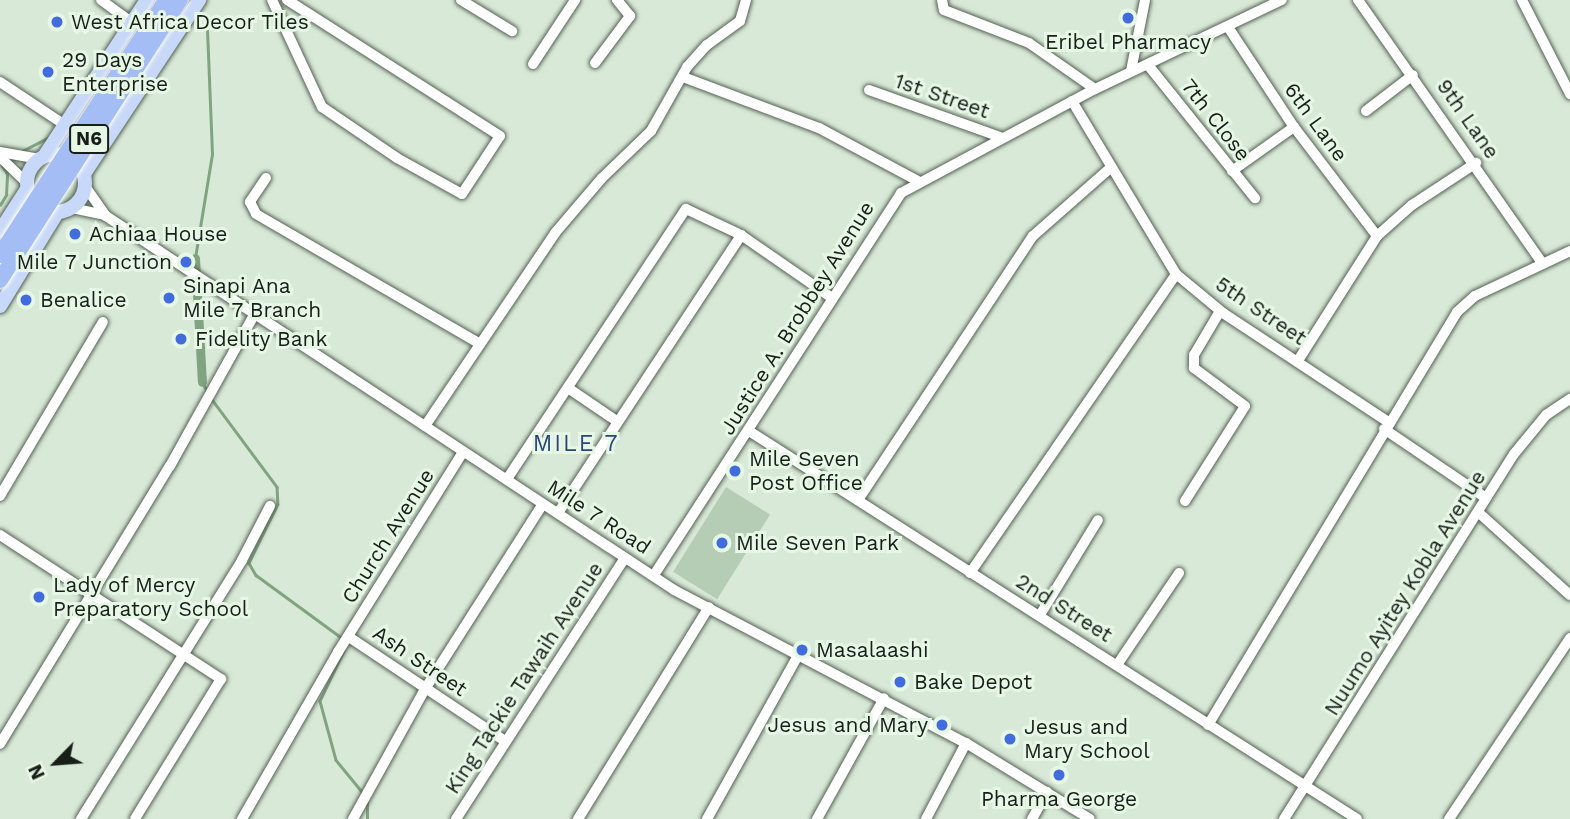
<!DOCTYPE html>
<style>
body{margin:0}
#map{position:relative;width:1570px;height:819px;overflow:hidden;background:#d9e9d8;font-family:"Work Sans",sans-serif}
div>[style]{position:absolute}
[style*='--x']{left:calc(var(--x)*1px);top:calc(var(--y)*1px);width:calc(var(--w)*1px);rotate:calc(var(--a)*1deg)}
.green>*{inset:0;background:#b5cdb4;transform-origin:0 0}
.round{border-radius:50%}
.stream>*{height:2.5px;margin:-1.25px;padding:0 1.25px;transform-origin:1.25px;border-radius:1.25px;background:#81a480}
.canal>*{height:9px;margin:-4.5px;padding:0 4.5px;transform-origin:4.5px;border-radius:4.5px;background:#81a480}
.roads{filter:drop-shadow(0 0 2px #536152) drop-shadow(0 0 2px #536152)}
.minor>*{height:10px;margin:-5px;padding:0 5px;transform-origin:5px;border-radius:5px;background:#fff}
.major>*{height:14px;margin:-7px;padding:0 7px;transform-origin:7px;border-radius:7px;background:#c8d8f9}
.major>.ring{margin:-7px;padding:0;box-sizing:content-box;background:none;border:14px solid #c8d8f9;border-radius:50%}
.bridges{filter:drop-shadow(0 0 2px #fff) drop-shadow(0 0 2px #fff)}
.highway-bridge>*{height:16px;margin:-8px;padding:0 8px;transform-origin:8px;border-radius:8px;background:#a4bef5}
.dots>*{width:19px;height:19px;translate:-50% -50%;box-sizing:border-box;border:4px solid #e6f7e6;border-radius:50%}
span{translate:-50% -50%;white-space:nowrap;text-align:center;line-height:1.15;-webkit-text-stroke:6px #e6f7e6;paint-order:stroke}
.shield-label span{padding:2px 5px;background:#e6f7e6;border:2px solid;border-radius:5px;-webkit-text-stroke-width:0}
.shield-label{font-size:19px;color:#181e18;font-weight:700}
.poi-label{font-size:21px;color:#181e18}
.left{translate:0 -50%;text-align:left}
.right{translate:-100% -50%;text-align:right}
.street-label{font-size:21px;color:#181e18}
.neighbourhood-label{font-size:23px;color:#2c437c;letter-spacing:2px}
.north{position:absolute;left:21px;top:728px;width:70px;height:70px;-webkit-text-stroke:5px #e6f7e6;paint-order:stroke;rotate:245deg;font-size:19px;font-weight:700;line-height:28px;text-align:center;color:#181e18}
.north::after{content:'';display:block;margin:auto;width:24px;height:32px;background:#181e18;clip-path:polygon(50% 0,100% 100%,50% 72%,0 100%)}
</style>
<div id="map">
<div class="green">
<i class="round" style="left:33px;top:160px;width:46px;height:46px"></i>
<i style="left:726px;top:487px;width:52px;height:100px;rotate:32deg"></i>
</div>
<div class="stream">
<i style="--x:20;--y:152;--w:31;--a:-27"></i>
<i style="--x:0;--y:205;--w:12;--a:-59"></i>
<i style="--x:6;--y:195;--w:21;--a:-87"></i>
<i style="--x:7;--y:174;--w:9;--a:-122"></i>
<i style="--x:195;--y:258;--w:105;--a:-80.7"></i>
<i style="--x:212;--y:154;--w:123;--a:-92.3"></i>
<i style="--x:202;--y:382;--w:12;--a:59"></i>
<i style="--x:211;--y:398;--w:111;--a:53.4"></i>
<i style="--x:277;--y:487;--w:17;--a:87"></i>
<i style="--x:278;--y:504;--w:66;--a:116.2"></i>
<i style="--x:249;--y:563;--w:14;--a:60"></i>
<i style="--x:256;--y:575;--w:107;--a:36.2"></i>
<i style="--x:346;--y:647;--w:60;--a:115.7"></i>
<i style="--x:320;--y:701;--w:61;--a:74.8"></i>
<i style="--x:336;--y:760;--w:43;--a:50.7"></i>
<i style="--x:367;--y:819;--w:17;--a:-90"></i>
</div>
<div class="canal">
<i style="--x:195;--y:258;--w:124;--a:86.8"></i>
</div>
<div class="roads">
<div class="minor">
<i style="--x:101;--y:0;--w:37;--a:36"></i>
<i style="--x:272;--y:0;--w:118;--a:65"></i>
<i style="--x:322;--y:107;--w:91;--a:34.2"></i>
<i style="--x:397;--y:158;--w:74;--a:29"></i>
<i style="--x:462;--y:194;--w:69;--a:-56.8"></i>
<i style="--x:500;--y:136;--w:253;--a:-147.4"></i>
<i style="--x:461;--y:0;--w:60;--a:31.3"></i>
<i style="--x:942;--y:0;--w:10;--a:79"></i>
<i style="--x:944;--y:10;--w:91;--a:21.2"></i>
<i style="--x:1029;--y:43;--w:80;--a:34.9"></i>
<i style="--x:1358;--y:0;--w:321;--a:55"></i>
<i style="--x:1522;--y:0;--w:106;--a:62.9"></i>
<i style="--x:1228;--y:27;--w:120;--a:56.6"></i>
<i style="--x:1294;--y:127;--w:137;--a:52.7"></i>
<i style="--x:595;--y:63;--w:59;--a:-53.3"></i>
<i style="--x:630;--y:16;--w:21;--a:-129"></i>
<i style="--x:533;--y:64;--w:77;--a:-56.7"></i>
<i style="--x:1148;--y:65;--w:171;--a:51.2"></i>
<i style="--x:1131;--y:71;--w:72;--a:-78.8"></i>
<i style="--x:683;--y:77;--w:145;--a:20.6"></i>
<i style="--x:819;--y:128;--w:112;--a:28.2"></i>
<i style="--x:0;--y:82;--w:78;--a:33.5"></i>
<i style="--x:869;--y:90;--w:142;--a:19.7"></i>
<i style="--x:1072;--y:101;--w:202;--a:59"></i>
<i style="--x:1176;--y:274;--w:61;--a:39.7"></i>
<i style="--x:1223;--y:313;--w:198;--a:33.4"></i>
<i style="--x:1366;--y:111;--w:59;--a:-37.5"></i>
<i style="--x:0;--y:152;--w:39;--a:10"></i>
<i style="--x:0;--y:157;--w:36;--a:44"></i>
<i style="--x:1232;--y:171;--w:76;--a:-35.4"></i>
<i style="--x:266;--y:178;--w:29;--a:124"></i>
<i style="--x:250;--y:202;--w:13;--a:63"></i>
<i style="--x:256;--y:214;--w:259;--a:30.1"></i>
<i style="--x:85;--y:186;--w:37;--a:55"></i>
<i style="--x:106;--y:216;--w:680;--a:33.36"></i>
<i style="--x:674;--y:590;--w:330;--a:27.7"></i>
<i style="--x:966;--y:743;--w:145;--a:31.5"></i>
<i style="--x:72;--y:208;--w:33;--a:12"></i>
<i style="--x:1299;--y:359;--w:146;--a:-57.6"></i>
<i style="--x:1377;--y:236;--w:47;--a:-41.5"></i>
<i style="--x:1412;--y:205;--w:77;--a:-33.3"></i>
<i style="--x:568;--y:388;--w:60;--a:34.2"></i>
<i style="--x:425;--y:426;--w:233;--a:-56"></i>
<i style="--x:555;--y:233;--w:72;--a:-49.5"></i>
<i style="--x:602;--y:178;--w:68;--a:-43.8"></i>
<i style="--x:651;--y:131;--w:73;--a:-60.6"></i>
<i style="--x:687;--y:67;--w:30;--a:-48"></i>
<i style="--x:707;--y:45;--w:41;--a:-36"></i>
<i style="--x:740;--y:21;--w:22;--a:-74"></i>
<i style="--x:1384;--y:429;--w:123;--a:34.1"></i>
<i style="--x:749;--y:431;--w:721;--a:32.54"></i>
<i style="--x:507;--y:479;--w:324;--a:-56.5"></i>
<i style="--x:686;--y:209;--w:61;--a:25.3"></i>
<i style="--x:741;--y:235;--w:111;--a:34.7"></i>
<i style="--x:0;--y:496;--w:202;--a:-59.4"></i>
<i style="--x:858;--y:500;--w:317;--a:-56.5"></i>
<i style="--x:1033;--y:236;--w:101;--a:-41.4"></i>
<i style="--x:1185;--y:501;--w:112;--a:-57.7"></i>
<i style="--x:1245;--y:406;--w:64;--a:-143.3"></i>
<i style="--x:1194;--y:368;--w:13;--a:-90"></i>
<i style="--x:1194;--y:355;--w:51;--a:-59.4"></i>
<i style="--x:1478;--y:512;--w:124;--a:42.1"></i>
<i style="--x:558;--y:513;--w:333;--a:-56.6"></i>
<i style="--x:0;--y:535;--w:264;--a:33.1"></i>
<i style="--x:221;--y:679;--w:164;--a:121.6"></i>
<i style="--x:970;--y:573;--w:363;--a:-55.4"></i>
<i style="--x:654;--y:575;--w:455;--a:-57.1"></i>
<i style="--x:901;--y:193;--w:220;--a:-28.2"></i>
<i style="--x:1095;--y:89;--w:207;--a:-25.5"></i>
<i style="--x:1040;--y:615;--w:111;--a:-58.6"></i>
<i style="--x:349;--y:637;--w:187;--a:33.7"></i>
<i style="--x:1117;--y:665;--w:111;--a:-56"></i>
<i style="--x:1208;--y:725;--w:482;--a:-58.9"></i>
<i style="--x:1457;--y:312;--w:24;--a:-42"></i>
<i style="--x:1475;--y:296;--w:105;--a:-25.3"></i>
<i style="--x:0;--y:744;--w:326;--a:-58.6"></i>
<i style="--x:170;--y:466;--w:175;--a:-60.9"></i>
<i style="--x:81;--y:819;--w:305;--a:-58.1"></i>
<i style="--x:242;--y:560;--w:61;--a:-62.6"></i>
<i style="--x:242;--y:819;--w:193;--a:-60.1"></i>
<i style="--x:338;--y:652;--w:236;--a:-58"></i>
<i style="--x:353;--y:819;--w:149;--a:-61"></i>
<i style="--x:425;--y:689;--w:219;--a:-57.5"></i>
<i style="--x:456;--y:819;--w:311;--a:-57.1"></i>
<i style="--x:578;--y:819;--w:249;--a:-58.3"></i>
<i style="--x:707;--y:819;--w:189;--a:-60.9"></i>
<i style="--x:817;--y:819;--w:138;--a:-61"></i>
<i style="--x:926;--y:819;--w:86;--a:-62.2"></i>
<i style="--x:1032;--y:819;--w:31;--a:-61"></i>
<i style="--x:1284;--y:819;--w:431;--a:-57.8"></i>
<i style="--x:1514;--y:454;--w:50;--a:-50.6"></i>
<i style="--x:1546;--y:415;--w:29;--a:-34"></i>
<i style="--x:1449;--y:819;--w:218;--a:-56.2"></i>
</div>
<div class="major">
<i class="ring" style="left:27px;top:154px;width:44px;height:44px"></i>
<i style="--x:45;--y:155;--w:186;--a:-56.7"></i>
<i style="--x:84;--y:174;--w:209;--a:-56.5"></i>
<i style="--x:0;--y:231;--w:50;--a:-57.3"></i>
<i style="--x:0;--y:306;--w:109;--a:-58.5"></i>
</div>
</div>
<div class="bridges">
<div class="highway-bridge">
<i style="--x:0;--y:255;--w:304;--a:-56.9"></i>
<i style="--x:0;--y:280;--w:333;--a:-57.3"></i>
</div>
</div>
<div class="dots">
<i style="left:1128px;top:18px;background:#426cde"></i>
<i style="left:57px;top:22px;background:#426cde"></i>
<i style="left:48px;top:72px;background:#426cde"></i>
<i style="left:75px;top:234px;background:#426cde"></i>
<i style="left:186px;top:262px;background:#426cde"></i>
<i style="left:169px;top:298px;background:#426cde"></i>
<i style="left:26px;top:300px;background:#426cde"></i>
<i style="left:181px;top:339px;background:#426cde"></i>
<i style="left:735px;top:471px;background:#426cde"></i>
<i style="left:722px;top:543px;background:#426cde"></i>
<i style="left:39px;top:597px;background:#426cde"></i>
<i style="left:802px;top:650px;background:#426cde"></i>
<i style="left:900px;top:682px;background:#426cde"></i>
<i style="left:942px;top:725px;background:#426cde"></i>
<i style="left:1010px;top:739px;background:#426cde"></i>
<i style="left:1059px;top:775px;background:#426cde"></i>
</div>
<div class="shield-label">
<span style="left:89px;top:139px">N6</span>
</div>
<div class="poi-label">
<span class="left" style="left:71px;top:22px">West Africa Decor Tiles</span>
<span style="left:1128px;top:42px">Eribel Pharmacy</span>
<span class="left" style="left:62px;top:72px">29 Days<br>Enterprise</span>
<span class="left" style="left:89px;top:234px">Achiaa House</span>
<span class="right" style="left:172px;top:262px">Mile 7 Junction</span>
<span class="left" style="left:183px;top:298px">Sinapi Ana<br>Mile 7 Branch</span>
<span class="left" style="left:40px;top:300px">Benalice</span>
<span class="left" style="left:195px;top:339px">Fidelity Bank</span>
<span class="left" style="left:749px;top:471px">Mile Seven<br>Post Office</span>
<span class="left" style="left:736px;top:543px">Mile Seven Park</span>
<span class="left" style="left:53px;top:597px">Lady of Mercy<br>Preparatory School</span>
<span class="left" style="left:816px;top:650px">Masalaashi</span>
<span class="left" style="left:914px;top:682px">Bake Depot</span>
<span class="right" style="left:928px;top:725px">Jesus and Mary</span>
<span class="left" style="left:1024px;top:739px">Jesus and<br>Mary School</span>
<span style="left:1059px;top:799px">Pharma George</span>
</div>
<div class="street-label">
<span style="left:942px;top:96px;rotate:19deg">1st Street</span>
<span style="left:1468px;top:119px;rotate:55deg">9th Lane</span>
<span style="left:1216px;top:120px;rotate:52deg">7th Close</span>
<span style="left:1316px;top:122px;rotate:54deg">6th Lane</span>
<span style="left:1261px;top:311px;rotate:34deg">5th Street</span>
<span style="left:797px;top:318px;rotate:-58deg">Justice A. Brobbey Avenue</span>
<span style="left:599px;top:517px;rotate:33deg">Mile 7 Road</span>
<span style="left:388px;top:536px;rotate:-58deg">Church Avenue</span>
<span style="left:1405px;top:593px;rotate:-58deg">Nuumo Ayitey Kobla Avenue</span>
<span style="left:1064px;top:608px;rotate:32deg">2nd Street</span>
<span style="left:420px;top:661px;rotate:34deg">Ash Street</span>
<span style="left:524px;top:678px;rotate:-57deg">King Tackie Tawaih Avenue</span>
</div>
<div class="neighbourhood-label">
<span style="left:576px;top:444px">MILE 7</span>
</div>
<div class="north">N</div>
</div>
